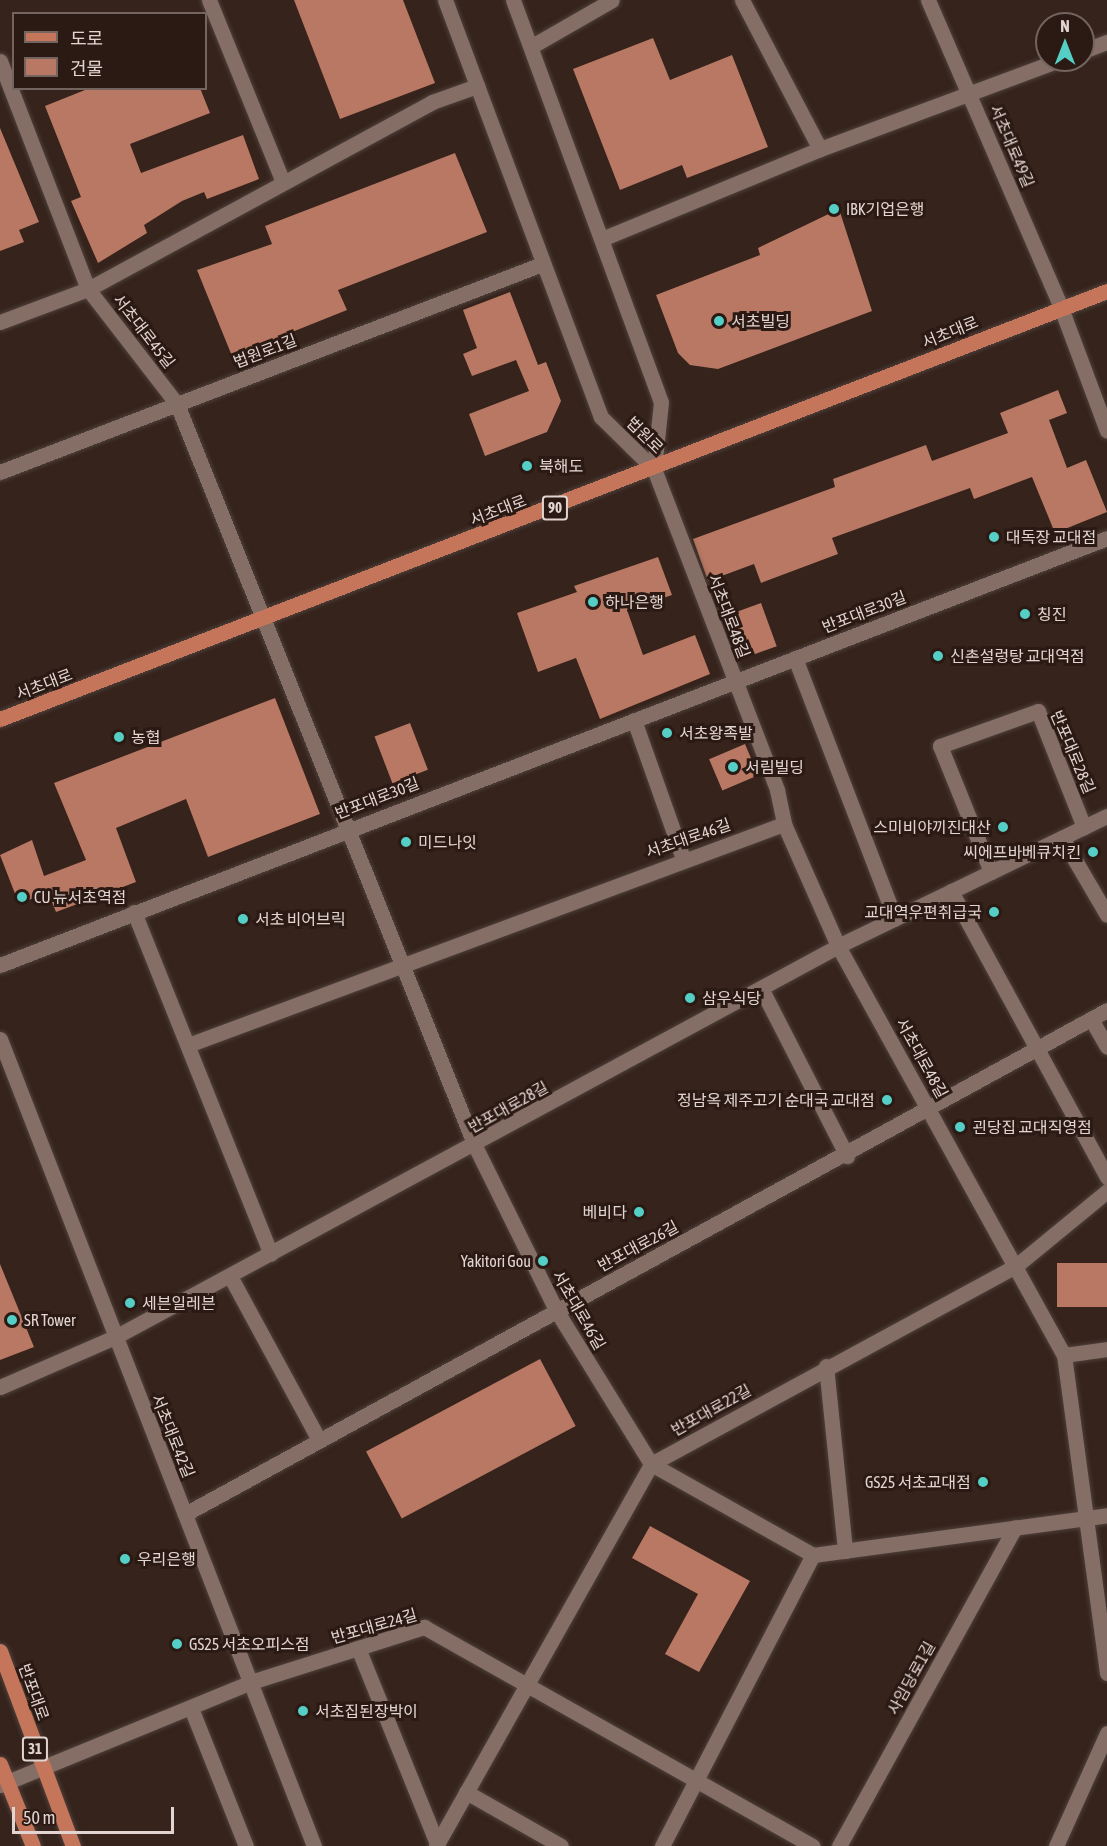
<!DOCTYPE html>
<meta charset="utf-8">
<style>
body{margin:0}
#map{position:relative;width:1107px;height:1846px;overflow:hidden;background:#35231c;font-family:"Asap Condensed","Noto Sans KR",sans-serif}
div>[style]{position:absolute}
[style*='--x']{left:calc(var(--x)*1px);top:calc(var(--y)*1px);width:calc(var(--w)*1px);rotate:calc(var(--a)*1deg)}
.building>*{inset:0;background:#b87863;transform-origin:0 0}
.roads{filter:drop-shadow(0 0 2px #4f403b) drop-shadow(0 0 2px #4f403b)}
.street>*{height:15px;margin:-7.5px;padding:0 7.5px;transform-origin:7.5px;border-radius:7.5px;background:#856e66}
.secondary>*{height:15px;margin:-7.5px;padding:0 7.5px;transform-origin:7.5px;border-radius:7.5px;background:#856e66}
.primary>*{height:15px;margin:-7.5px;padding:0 7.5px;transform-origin:7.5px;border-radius:7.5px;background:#c57559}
.dots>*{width:16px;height:16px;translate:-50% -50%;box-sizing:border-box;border:3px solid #2b1913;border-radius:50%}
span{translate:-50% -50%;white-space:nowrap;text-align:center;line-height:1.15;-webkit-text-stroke:6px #2b1913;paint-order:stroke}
.shield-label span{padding:2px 4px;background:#2b1913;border:2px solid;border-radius:4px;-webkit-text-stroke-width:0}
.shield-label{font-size:15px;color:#e2d5d1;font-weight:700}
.street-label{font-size:16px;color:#e2d5d1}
.poi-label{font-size:16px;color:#e2d5d1}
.left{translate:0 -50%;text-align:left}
.right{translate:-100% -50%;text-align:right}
.legend{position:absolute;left:12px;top:12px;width:195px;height:78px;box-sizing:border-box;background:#2b1913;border:2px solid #74645f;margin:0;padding:8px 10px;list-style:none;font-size:18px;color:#e2d5d1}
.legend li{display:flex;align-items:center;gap:12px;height:30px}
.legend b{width:30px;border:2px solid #74645f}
.north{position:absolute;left:1035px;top:12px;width:60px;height:60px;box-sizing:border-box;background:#2b1913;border:2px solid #74645f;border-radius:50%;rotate:0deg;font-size:16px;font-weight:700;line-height:24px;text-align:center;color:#e2d5d1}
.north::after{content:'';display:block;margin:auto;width:21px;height:27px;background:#55cec6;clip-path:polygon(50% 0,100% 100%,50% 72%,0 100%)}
.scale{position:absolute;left:12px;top:1807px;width:162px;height:27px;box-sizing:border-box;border:3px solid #e2d5d1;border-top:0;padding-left:8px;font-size:18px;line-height:21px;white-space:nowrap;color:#e2d5d1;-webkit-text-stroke:4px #2b1913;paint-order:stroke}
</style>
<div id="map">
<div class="building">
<i style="clip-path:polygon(294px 0,403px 0,435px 83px,340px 119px)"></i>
<i style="clip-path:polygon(653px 38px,670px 80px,732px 55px,768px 147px,687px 178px,682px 165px,620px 190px,573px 69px)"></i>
<i style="clip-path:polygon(90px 88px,200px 88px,210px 113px,130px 144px,141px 173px,243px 135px,259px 179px,207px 199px,204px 192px,182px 201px,144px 225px,147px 233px,98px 263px,71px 201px,81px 197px,45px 106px)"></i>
<i style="clip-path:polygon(0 128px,39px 222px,19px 230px,24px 242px,0 251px)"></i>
<i style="clip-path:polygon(455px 153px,487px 232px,338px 290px,347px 310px,232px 356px,197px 270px,272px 244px,265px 226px)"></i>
<i style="clip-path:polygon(839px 209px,872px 311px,718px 369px,690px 365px,678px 353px,656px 295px,760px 255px,758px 248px)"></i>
<i style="clip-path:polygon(510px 292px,538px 365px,546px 362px,561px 401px,547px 432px,485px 456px,469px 414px,529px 391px,516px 360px,472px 376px,463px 354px,477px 348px,463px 310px)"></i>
<i style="clip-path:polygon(1058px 390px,1067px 413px,1049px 420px,1067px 468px,1086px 460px,1107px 512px,1055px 533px,1032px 477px,974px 499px,970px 488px,832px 538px,838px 554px,761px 583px,754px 564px,708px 581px,693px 539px,835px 487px,833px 479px,926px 445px,932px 461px,1008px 433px,1000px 413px)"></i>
<i style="clip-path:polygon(658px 557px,672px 595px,627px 610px,643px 655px,695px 635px,710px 674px,600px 719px,576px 658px,538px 672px,517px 613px,577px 592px,574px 586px)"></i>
<i style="left:761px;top:603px;width:46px;height:36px;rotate:70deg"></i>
<i style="clip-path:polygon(275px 698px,320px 814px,208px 857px,186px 799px,116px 828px,136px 882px,56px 912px,48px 892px,19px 904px,0 855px,32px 840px,44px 876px,86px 860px,54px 783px)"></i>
<i style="left:410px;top:723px;width:50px;height:38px;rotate:69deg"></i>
<i style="left:745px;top:744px;width:34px;height:39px;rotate:67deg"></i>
<i style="left:1107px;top:1263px;width:44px;height:50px;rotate:90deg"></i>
<i style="clip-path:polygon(0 1264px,34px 1347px,0 1360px)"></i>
<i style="left:540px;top:1359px;width:76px;height:197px;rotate:62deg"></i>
<i style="clip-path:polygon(650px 1526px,750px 1581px,699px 1672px,665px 1654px,698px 1594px,632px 1558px)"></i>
</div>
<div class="roads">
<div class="street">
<i style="--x:209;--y:0;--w:196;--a:67.9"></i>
<i style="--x:742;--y:0;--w:168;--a:62.4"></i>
<i style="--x:928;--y:0;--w:335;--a:66.6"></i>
<i style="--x:1061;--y:308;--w:131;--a:69.5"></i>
<i style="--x:532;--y:46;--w:92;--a:-29.9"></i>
<i style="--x:1083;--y:51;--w:26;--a:-21"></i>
<i style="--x:0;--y:61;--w:244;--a:68.9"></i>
<i style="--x:88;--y:289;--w:145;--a:52.3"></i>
<i style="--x:177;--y:404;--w:800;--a:68.12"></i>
<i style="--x:475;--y:1146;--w:183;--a:63.7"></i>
<i style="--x:556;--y:1310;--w:181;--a:58.3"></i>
<i style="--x:651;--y:1464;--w:186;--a:29.3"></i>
<i style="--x:813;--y:1555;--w:297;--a:-7.7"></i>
<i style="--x:604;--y:238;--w:234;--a:-22.4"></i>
<i style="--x:820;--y:149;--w:255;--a:-20.4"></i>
<i style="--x:0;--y:322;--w:94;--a:-20.6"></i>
<i style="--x:88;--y:289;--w:392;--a:-28.5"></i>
<i style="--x:432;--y:102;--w:48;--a:-19.6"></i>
<i style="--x:654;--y:469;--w:344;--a:69"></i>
<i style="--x:777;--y:790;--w:35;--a:78"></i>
<i style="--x:784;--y:824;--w:133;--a:66.1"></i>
<i style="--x:838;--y:946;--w:467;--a:61.1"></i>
<i style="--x:1064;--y:1355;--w:321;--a:82.3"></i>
<i style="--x:0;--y:472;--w:581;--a:-20.99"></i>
<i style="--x:795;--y:658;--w:279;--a:69"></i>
<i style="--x:634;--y:720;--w:146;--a:70.5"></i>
<i style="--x:1062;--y:838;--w:89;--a:59.7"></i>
<i style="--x:991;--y:872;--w:136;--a:-112"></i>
<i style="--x:940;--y:746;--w:104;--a:-19.7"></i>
<i style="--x:1038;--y:711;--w:125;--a:68.4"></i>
<i style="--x:951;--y:891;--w:326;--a:61.4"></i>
<i style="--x:134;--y:912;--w:368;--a:68.2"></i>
<i style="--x:0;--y:965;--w:1186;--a:-21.09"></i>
<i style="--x:761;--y:988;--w:189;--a:62.9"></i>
<i style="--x:1091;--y:1019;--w:32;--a:60"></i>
<i style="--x:0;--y:1039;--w:866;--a:68.74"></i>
<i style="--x:188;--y:1045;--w:636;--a:-20.35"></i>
<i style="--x:230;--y:1276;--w:187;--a:61.5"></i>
<i style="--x:1064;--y:1355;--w:43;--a:-7.9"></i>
<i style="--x:826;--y:1366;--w:186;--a:84.1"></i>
<i style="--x:0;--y:1387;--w:125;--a:-23.5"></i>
<i style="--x:115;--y:1337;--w:822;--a:-28.4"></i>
<i style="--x:838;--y:946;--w:299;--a:-25.8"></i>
<i style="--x:185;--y:1514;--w:1051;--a:-28.66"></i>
<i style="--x:358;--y:1648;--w:211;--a:68"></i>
<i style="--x:191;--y:1708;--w:149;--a:68.3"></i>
<i style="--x:0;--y:1785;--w:271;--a:-22.3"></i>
<i style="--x:251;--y:1682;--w:182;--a:-17.6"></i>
<i style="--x:424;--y:1627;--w:446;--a:29.4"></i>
<i style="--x:466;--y:1792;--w:109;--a:29.6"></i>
<i style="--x:436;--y:1846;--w:438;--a:-60.6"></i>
<i style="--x:651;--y:1464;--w:417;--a:-28.5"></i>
<i style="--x:1017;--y:1265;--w:117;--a:-39.4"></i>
<i style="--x:662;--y:1846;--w:328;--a:-62.6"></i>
<i style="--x:839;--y:1846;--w:364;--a:-61.1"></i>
<i style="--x:1056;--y:1846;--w:124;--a:-65.7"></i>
</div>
<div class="secondary">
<i style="--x:445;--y:0;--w:445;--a:69.5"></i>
<i style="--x:601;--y:417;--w:74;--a:44.5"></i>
<i style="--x:513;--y:0;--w:428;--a:69.8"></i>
<i style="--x:661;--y:402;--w:67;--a:96"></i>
</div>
<div class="primary">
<i style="--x:0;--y:719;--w:1187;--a:-21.14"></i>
<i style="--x:0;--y:1651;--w:208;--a:69.5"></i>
<i style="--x:0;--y:1764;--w:88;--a:68.1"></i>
</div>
</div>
<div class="dots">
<i style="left:834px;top:209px;background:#55cec6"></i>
<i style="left:719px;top:321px;background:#55cec6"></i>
<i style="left:527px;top:466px;background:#55cec6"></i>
<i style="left:994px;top:537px;background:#55cec6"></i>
<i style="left:593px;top:602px;background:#55cec6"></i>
<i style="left:1025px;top:614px;background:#55cec6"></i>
<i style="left:938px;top:656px;background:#55cec6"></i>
<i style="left:667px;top:733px;background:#55cec6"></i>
<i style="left:119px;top:737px;background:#55cec6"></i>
<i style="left:733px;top:767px;background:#55cec6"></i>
<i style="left:1003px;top:827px;background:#55cec6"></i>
<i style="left:406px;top:842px;background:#55cec6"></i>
<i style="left:1093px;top:852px;background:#55cec6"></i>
<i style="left:22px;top:897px;background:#55cec6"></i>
<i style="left:994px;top:912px;background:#55cec6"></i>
<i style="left:243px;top:919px;background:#55cec6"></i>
<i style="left:690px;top:998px;background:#55cec6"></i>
<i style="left:887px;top:1100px;background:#55cec6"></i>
<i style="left:960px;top:1127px;background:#55cec6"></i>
<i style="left:639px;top:1212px;background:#55cec6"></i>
<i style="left:543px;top:1261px;background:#55cec6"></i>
<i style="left:130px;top:1303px;background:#55cec6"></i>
<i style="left:12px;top:1320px;background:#55cec6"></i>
<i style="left:983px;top:1482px;background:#55cec6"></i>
<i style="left:125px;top:1559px;background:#55cec6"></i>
<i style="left:177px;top:1644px;background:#55cec6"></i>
<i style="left:303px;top:1711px;background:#55cec6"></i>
</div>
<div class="shield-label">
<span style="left:555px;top:508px">90</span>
<span style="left:35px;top:1749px">31</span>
</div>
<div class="street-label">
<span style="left:1012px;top:146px;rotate:67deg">서초대로49길</span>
<span style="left:144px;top:331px;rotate:52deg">서초대로45길</span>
<span style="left:950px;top:332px;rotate:-22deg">서초대로</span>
<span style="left:265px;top:351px;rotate:-21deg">법원로1길</span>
<span style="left:645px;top:435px;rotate:45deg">법원로</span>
<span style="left:498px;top:510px;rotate:-21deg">서초대로</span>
<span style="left:864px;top:612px;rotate:-21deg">반포대로30길</span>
<span style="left:729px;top:616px;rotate:69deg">서초대로48길</span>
<span style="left:44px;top:684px;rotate:-21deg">서초대로</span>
<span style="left:1073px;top:752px;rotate:67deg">반포대로28길</span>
<span style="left:377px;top:798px;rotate:-21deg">반포대로30길</span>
<span style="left:688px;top:838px;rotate:-19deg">서초대로46길</span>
<span style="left:922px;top:1058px;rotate:61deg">서초대로48길</span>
<span style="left:508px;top:1107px;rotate:-29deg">반포대로28길</span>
<span style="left:638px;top:1246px;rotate:-28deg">반포대로26길</span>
<span style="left:579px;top:1310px;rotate:60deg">서초대로46길</span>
<span style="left:711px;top:1410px;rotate:-29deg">반포대로22길</span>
<span style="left:173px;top:1436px;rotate:68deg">서초대로42길</span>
<span style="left:374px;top:1626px;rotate:-16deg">반포대로24길</span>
<span style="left:911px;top:1678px;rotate:-61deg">사임당로1길</span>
<span style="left:34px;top:1692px;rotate:70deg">반포대로</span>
</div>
<div class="poi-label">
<span class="left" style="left:846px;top:209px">IBK기업은행</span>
<span class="left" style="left:731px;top:321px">서초빌딩</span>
<span class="left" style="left:539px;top:466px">북해도</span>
<span class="left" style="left:1006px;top:537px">대독장 교대점</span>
<span class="left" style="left:605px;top:602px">하나은행</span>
<span class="left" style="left:1037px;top:614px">칭진</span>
<span class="left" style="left:950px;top:656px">신촌설렁탕 교대역점</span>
<span class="left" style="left:679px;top:733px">서초왕족발</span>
<span class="left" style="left:131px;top:737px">농협</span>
<span class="left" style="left:745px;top:767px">서림빌딩</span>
<span class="right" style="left:991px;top:827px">스미비야끼진대산</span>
<span class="left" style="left:418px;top:842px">미드나잇</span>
<span class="right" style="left:1081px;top:852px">씨에프바베큐치킨</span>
<span class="left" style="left:34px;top:897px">CU 뉴서초역점</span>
<span class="right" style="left:982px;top:912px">교대역우편취급국</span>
<span class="left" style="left:255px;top:919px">서초 비어브릭</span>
<span class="left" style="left:702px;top:998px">삼우식당</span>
<span class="right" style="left:875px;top:1100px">정남옥 제주고기 순대국 교대점</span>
<span class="left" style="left:972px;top:1127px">괸당집 교대직영점</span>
<span class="right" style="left:627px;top:1212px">베비다</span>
<span class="right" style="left:531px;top:1261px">Yakitori Gou</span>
<span class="left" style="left:142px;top:1303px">세븐일레븐</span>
<span class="left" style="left:24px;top:1320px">SR Tower</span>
<span class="right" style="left:971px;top:1482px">GS25 서초교대점</span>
<span class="left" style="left:137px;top:1559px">우리은행</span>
<span class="left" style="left:189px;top:1644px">GS25 서초오피스점</span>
<span class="left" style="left:315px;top:1711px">서초집된장박이</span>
</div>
<ul class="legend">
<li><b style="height:8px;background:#c57559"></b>도로</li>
<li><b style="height:16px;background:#b87863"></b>건물</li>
</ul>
<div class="north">N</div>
<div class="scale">50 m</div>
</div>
